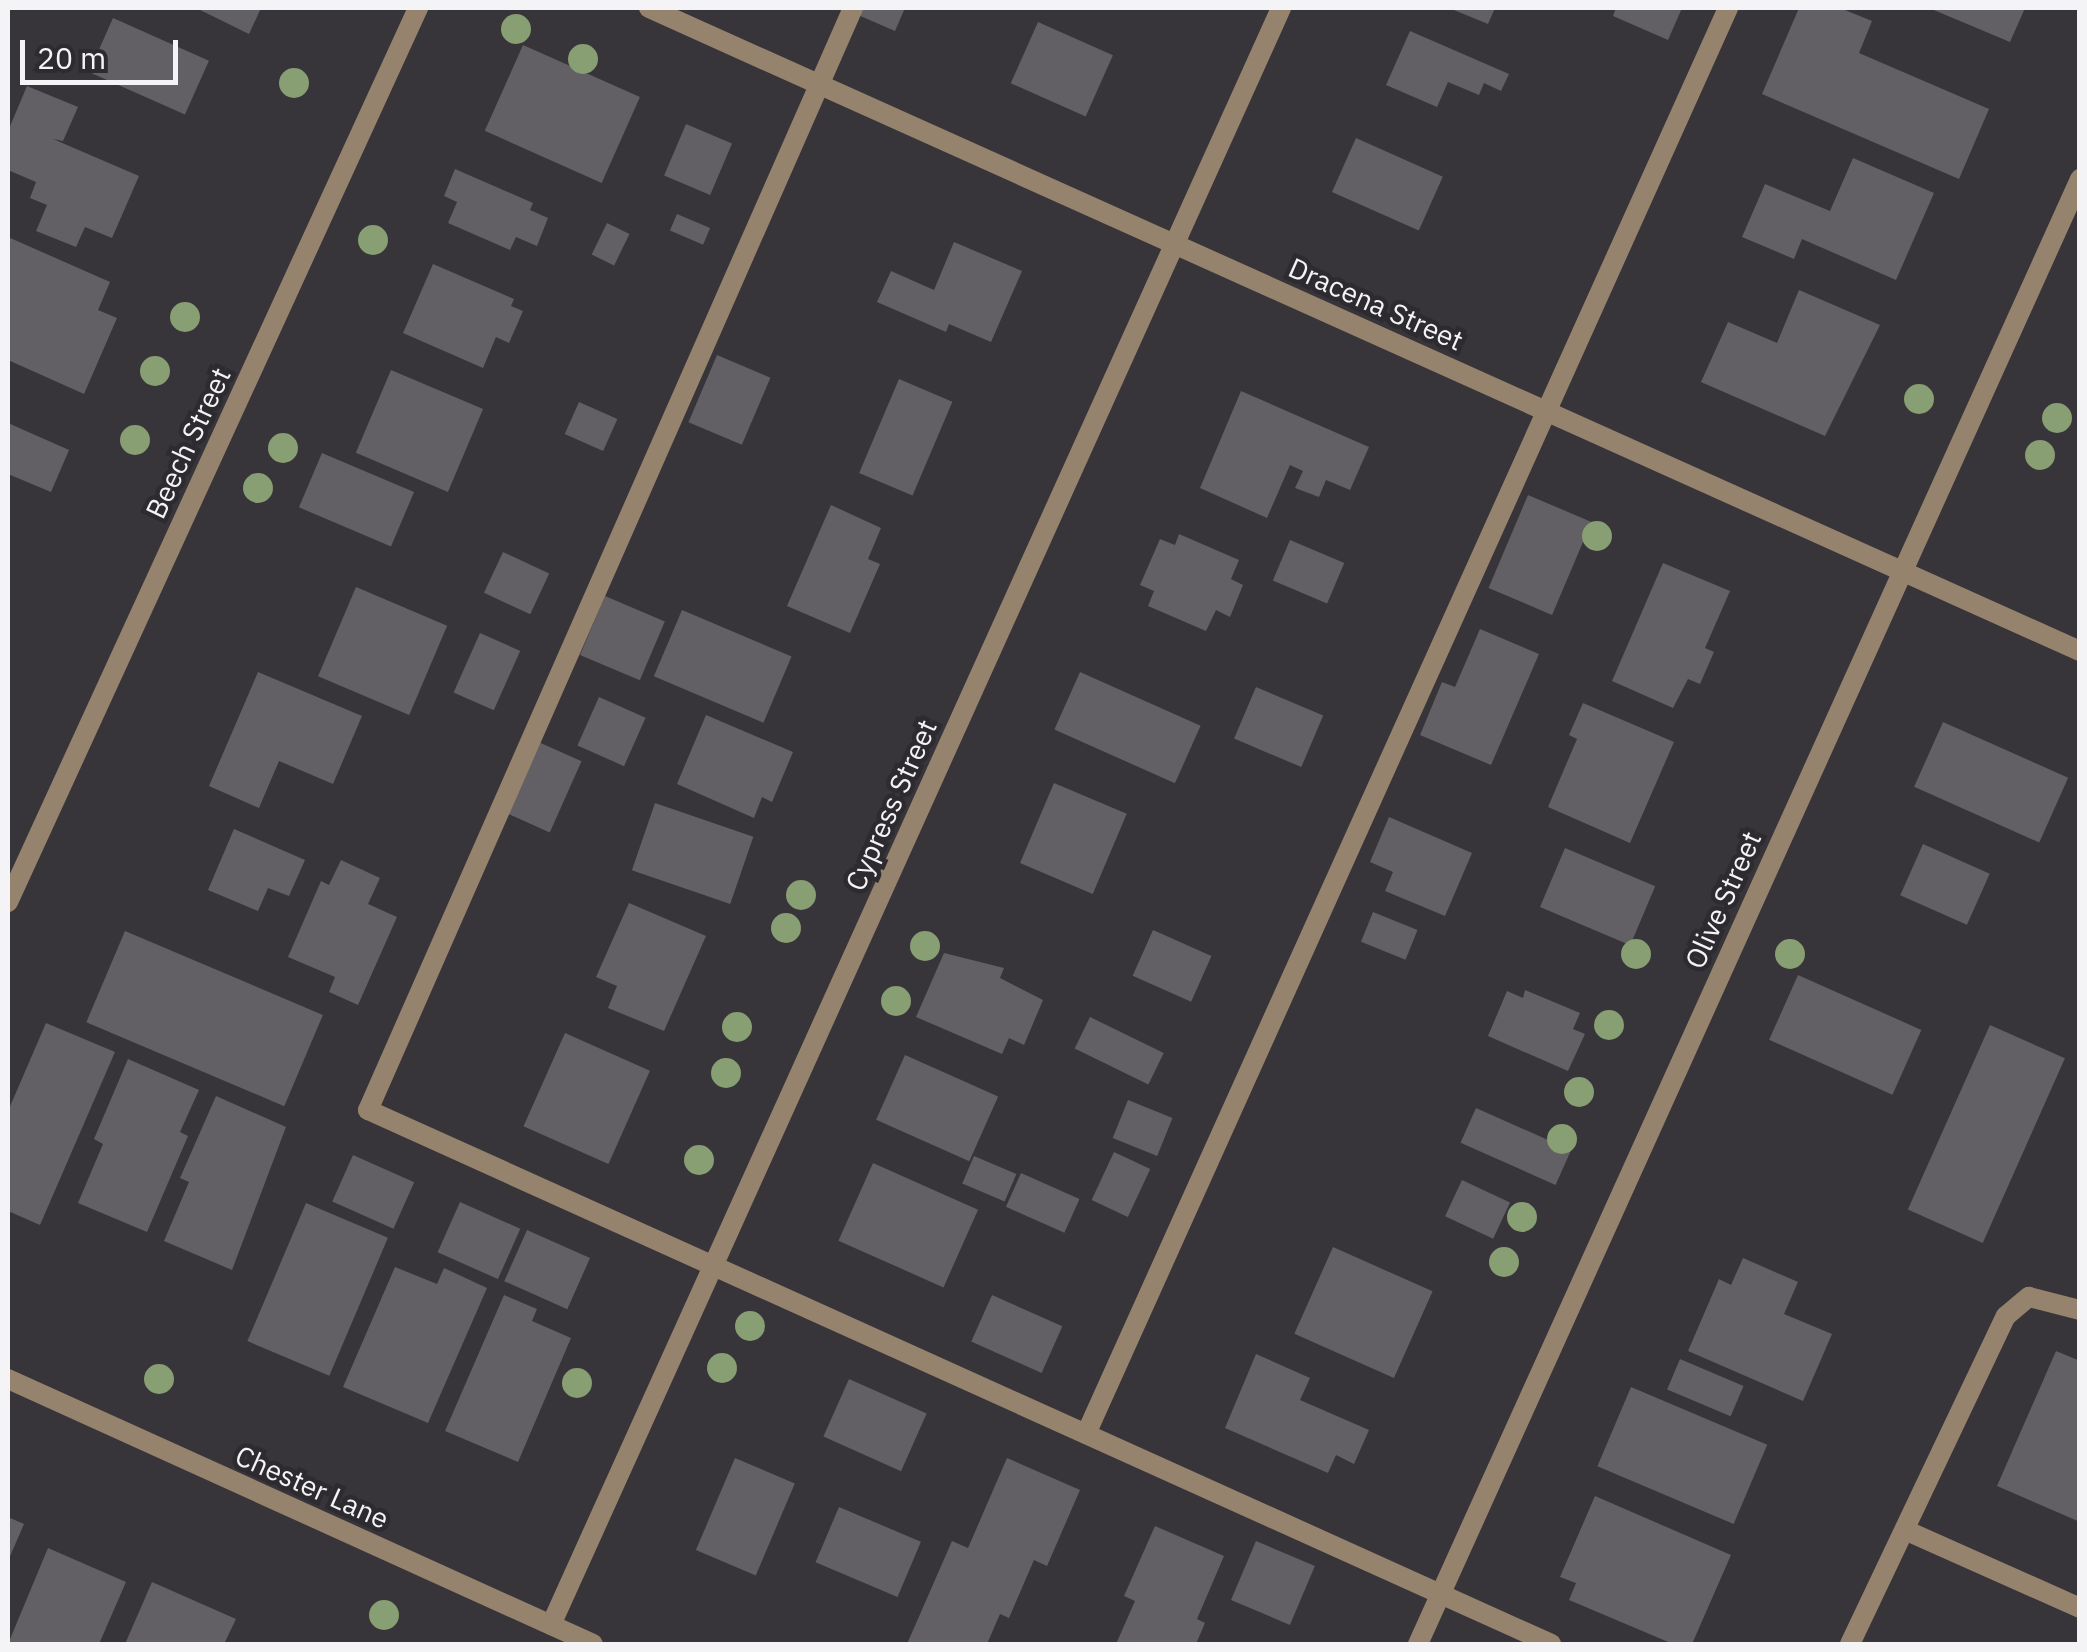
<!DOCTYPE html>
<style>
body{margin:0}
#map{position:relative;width:2087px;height:1652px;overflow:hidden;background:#37353a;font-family:"IBM Plex Sans",sans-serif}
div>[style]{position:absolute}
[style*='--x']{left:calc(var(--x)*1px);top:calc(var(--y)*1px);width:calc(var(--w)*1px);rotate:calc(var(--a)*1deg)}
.building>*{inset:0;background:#625f65;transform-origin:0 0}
.service>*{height:20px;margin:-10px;padding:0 10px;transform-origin:10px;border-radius:10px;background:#96836d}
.minor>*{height:20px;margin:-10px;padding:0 10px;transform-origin:10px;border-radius:10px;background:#96836d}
.trees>*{width:30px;height:30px;margin:-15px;border-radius:50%;background:#889e73}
span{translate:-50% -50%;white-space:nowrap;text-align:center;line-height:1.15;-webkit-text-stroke:9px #2d2b30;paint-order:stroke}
.street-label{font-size:28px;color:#f4f3f6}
.frame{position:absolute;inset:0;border:10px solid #f4f3f6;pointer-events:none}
.scale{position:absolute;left:20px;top:40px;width:158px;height:45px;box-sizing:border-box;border:5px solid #f4f3f6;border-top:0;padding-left:12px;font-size:30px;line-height:35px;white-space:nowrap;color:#f4f3f6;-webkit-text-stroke:8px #2d2b30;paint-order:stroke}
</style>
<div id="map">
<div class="building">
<i style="clip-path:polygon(196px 8px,261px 8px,249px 34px)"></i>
<i style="clip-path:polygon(861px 8px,905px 8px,895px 31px,858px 15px)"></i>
<i style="clip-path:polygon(1449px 8px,1495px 8px,1488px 24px)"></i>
<i style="clip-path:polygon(1616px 8px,1682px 8px,1668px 40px,1613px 16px)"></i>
<i style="clip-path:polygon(1799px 8px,1840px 8px,1872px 21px,1859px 53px,1989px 109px,1959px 179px,1762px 94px)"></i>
<i style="clip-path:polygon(1929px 8px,2025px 8px,2010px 42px)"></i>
<i style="left:113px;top:18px;width:105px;height:59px;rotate:24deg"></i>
<i style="left:1038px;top:22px;width:82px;height:67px;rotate:24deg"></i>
<i style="clip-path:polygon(1410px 31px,1509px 74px,1501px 91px,1484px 83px,1479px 95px,1448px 82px,1437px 107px,1386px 85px)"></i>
<i style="left:523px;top:45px;width:128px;height:94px;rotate:24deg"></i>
<i style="clip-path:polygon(27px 86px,78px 107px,63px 141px,53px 139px,139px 176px,112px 238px,85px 227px,76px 247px,36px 231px,47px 205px,30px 198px,36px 182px,8px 170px,8px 131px)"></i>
<i style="left:686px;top:124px;width:50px;height:56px;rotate:23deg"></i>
<i style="left:1356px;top:138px;width:95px;height:59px;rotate:24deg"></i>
<i style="clip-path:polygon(1853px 158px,1934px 193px,1896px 280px,1802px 239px,1794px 259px,1742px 237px,1765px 184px,1830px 211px)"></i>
<i style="clip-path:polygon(455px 169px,533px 203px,530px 210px,548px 218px,537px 246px,516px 237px,510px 250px,448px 223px,457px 202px,444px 196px)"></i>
<i style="left:677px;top:214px;width:36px;height:18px;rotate:23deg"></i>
<i style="left:607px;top:223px;width:25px;height:35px;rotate:26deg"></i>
<i style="clip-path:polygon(8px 237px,110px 282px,98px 310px,117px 318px,84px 394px,8px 360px)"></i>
<i style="clip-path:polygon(954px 242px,1022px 271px,991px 342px,949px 324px,946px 332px,877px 302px,891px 271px,934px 290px)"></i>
<i style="clip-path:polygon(433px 264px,514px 299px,511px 306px,523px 311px,509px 343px,496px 337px,483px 368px,403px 333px)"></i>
<i style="clip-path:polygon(1799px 290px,1880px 325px,1825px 436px,1701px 382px,1728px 322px,1777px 343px)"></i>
<i style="left:717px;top:355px;width:58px;height:73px;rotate:23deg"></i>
<i style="left:391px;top:370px;width:100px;height:90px;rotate:23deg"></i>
<i style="left:899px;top:379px;width:58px;height:102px;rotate:23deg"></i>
<i style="clip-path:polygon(1241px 391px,1369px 447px,1350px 490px,1326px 480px,1319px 497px,1295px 488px,1303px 471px,1290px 465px,1267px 518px,1200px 488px)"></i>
<i style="left:579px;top:402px;width:42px;height:35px;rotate:24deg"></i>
<i style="clip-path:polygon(8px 423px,69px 450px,51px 492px,8px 474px)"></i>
<i style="left:322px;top:453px;width:100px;height:59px;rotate:23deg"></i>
<i style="left:1528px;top:495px;width:69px;height:101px;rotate:23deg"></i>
<i style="clip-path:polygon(831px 505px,881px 528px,868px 559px,880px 564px,850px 633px,787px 606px)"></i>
<i style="clip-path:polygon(1179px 534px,1239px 560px,1231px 579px,1243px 585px,1230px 617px,1216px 610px,1206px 631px,1148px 606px,1154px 591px,1140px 585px,1160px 539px,1175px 545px)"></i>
<i style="left:1290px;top:540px;width:59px;height:44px;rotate:23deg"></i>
<i style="left:503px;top:552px;width:51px;height:45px;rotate:25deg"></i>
<i style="clip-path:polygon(1663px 563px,1730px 591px,1705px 648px,1714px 652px,1700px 684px,1688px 679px,1673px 708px,1612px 681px)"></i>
<i style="left:356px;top:587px;width:99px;height:97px;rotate:23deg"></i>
<i style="left:605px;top:596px;width:65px;height:64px;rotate:23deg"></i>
<i style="left:682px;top:610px;width:119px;height:72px;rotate:23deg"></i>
<i style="clip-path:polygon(1480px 629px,1539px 654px,1491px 765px,1420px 735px,1442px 682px,1455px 687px)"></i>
<i style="left:480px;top:633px;width:44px;height:65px;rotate:24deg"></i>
<i style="clip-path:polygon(258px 672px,362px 716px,333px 784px,279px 761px,259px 808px,209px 786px)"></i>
<i style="left:1080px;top:672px;width:132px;height:63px;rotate:24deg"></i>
<i style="left:1256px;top:687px;width:73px;height:56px;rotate:23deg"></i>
<i style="left:599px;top:697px;width:51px;height:53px;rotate:24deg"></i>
<i style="clip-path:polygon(1583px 703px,1674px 742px,1630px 843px,1548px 807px,1577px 739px,1569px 735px)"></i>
<i style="clip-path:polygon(706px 715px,793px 752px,772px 802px,762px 797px,754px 818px,677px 784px)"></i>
<i style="left:1943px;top:722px;width:137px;height:71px;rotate:24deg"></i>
<i style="left:534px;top:740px;width:52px;height:78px;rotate:24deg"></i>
<i style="left:1054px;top:783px;width:79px;height:87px;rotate:23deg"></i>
<i style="left:655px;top:803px;width:104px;height:71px;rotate:19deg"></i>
<i style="clip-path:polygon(1389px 817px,1472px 853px,1445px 916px,1385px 891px,1393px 872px,1370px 862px)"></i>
<i style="clip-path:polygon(234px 829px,305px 860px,289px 896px,268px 888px,258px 911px,208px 890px)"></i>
<i style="left:1923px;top:844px;width:73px;height:56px;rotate:24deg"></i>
<i style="left:1565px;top:848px;width:98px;height:64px;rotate:23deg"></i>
<i style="clip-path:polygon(341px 860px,380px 878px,368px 904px,397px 917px,358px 1005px,329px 992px,335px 977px,288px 957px,321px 881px,329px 885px)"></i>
<i style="clip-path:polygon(629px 903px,706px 936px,664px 1031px,608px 1008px,617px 986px,596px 977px)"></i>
<i style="left:1373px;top:912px;width:48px;height:32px;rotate:22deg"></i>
<i style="left:1153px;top:930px;width:64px;height:50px;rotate:24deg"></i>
<i style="left:125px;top:931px;width:215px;height:99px;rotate:23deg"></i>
<i style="clip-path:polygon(944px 953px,1004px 968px,1000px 978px,1043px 1000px,1024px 1045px,1009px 1038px,1002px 1054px,916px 1017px)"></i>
<i style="left:1798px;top:975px;width:135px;height:71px;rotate:24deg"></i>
<i style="clip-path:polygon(1525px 990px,1580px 1013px,1573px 1029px,1585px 1034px,1568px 1071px,1488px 1036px,1507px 991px,1523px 998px)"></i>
<i style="left:1090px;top:1017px;width:82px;height:35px;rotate:26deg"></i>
<i style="clip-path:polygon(46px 1023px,115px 1052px,40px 1225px,8px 1211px,8px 1111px)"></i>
<i style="left:1990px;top:1025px;width:82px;height:202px;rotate:24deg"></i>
<i style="left:565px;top:1033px;width:93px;height:102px;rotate:24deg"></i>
<i style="left:905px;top:1055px;width:102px;height:71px;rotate:24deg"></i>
<i style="clip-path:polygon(128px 1059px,199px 1090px,180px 1132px,188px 1136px,147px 1232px,78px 1203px,103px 1144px,94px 1139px)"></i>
<i style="clip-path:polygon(216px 1096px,286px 1127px,232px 1270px,164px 1241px,189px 1182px,180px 1178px)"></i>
<i style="left:1128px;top:1100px;width:48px;height:41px;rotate:22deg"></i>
<i style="left:1476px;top:1108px;width:104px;height:38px;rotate:24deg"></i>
<i style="left:1114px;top:1152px;width:40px;height:53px;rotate:25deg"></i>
<i style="left:353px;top:1155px;width:67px;height:51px;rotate:24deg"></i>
<i style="left:974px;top:1156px;width:46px;height:30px;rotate:23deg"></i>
<i style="left:873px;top:1163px;width:115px;height:85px;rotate:24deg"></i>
<i style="left:1021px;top:1173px;width:64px;height:37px;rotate:24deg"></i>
<i style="left:1462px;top:1180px;width:53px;height:40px;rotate:25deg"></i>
<i style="left:460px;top:1202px;width:66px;height:55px;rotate:24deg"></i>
<i style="left:306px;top:1203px;width:89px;height:150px;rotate:23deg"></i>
<i style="left:527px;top:1230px;width:69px;height:56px;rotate:24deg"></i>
<i style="left:1333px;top:1247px;width:109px;height:95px;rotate:24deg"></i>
<i style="clip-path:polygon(1743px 1258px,1798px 1282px,1784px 1314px,1832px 1334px,1803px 1401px,1688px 1351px,1719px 1279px,1731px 1285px)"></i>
<i style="clip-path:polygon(395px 1267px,437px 1284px,444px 1268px,487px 1288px,428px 1423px,343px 1387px)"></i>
<i style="clip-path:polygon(504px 1295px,537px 1309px,532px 1321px,571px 1338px,518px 1462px,445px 1431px)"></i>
<i style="left:992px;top:1295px;width:77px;height:51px;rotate:24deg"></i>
<i style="clip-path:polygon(2056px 1351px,2080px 1361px,2080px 1522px,1997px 1486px)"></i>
<i style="clip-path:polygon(1256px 1354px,1310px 1378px,1300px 1400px,1369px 1430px,1354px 1464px,1336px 1455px,1328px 1473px,1225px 1428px)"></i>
<i style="left:1680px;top:1359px;width:69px;height:33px;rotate:23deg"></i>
<i style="left:849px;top:1379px;width:85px;height:63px;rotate:24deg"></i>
<i style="left:1631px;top:1387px;width:148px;height:86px;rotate:23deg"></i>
<i style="left:735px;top:1458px;width:65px;height:100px;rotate:23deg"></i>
<i style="clip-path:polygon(1007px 1458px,1080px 1490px,1047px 1566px,1034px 1560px,1009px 1618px,1000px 1614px,987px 1644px,907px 1644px,952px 1541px,968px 1548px)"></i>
<i style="clip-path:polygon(1595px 1496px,1731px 1555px,1692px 1644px,1673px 1644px,1569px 1600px,1576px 1583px,1560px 1577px)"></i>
<i style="left:839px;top:1507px;width:89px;height:60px;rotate:23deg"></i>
<i style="clip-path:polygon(8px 1517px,24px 1524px,8px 1561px)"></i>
<i style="clip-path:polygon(1155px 1526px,1224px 1556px,1197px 1619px,1205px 1623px,1196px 1644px,1116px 1644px,1135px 1601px,1124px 1596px)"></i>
<i style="left:1256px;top:1541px;width:64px;height:64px;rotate:23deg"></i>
<i style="clip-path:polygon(48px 1548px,126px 1582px,99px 1644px,8px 1644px)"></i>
<i style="clip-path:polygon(152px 1582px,236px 1619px,224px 1644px,125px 1644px)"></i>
</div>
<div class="service">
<i style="--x:853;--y:8;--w:1204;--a:113.75"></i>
<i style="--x:368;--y:1110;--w:1298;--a:24.29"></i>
<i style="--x:1086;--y:1434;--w:1564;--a:-65.76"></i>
<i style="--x:1905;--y:1530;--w:192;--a:24"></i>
<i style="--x:1850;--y:1644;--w:363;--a:-64.6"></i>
<i style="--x:2006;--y:1316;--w:30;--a:-40"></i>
<i style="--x:2029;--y:1297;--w:53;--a:14.3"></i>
</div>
<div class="minor">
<i style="--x:649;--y:8;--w:1569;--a:24.2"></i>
<i style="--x:8;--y:902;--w:984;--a:-65.36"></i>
<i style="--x:8;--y:1379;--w:642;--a:24.37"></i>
<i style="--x:551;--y:1625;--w:1774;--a:-65.7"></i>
<i style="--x:1418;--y:1644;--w:1608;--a:-65.68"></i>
</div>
<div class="trees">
<i style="left:516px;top:29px"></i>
<i style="left:583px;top:59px"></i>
<i style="left:294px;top:83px"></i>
<i style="left:373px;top:240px"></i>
<i style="left:185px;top:317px"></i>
<i style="left:155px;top:371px"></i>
<i style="left:1919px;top:399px"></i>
<i style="left:2057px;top:418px"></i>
<i style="left:135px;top:440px"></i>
<i style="left:283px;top:448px"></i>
<i style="left:2040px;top:455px"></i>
<i style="left:258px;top:488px"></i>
<i style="left:1597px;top:536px"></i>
<i style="left:801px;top:895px"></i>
<i style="left:786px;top:928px"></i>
<i style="left:925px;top:946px"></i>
<i style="left:1636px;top:954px"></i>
<i style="left:1790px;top:954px"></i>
<i style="left:896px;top:1001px"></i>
<i style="left:1609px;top:1025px"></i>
<i style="left:737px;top:1027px"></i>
<i style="left:726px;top:1073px"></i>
<i style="left:1579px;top:1092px"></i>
<i style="left:1562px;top:1139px"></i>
<i style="left:699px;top:1160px"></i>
<i style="left:1522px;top:1217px"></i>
<i style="left:1504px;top:1262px"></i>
<i style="left:750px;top:1326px"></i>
<i style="left:722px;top:1368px"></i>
<i style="left:159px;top:1379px"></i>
<i style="left:577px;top:1383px"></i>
<i style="left:384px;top:1615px"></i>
</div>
<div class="street-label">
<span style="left:1376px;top:304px;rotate:24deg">Dracena Street</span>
<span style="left:188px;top:443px;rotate:-65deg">Beech Street</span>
<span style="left:891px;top:805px;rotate:-66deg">Cypress Street</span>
<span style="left:1723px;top:900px;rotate:-66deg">Olive Street</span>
<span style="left:312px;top:1487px;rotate:24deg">Chester Lane</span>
</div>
<div class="frame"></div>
<div class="scale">20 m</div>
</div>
